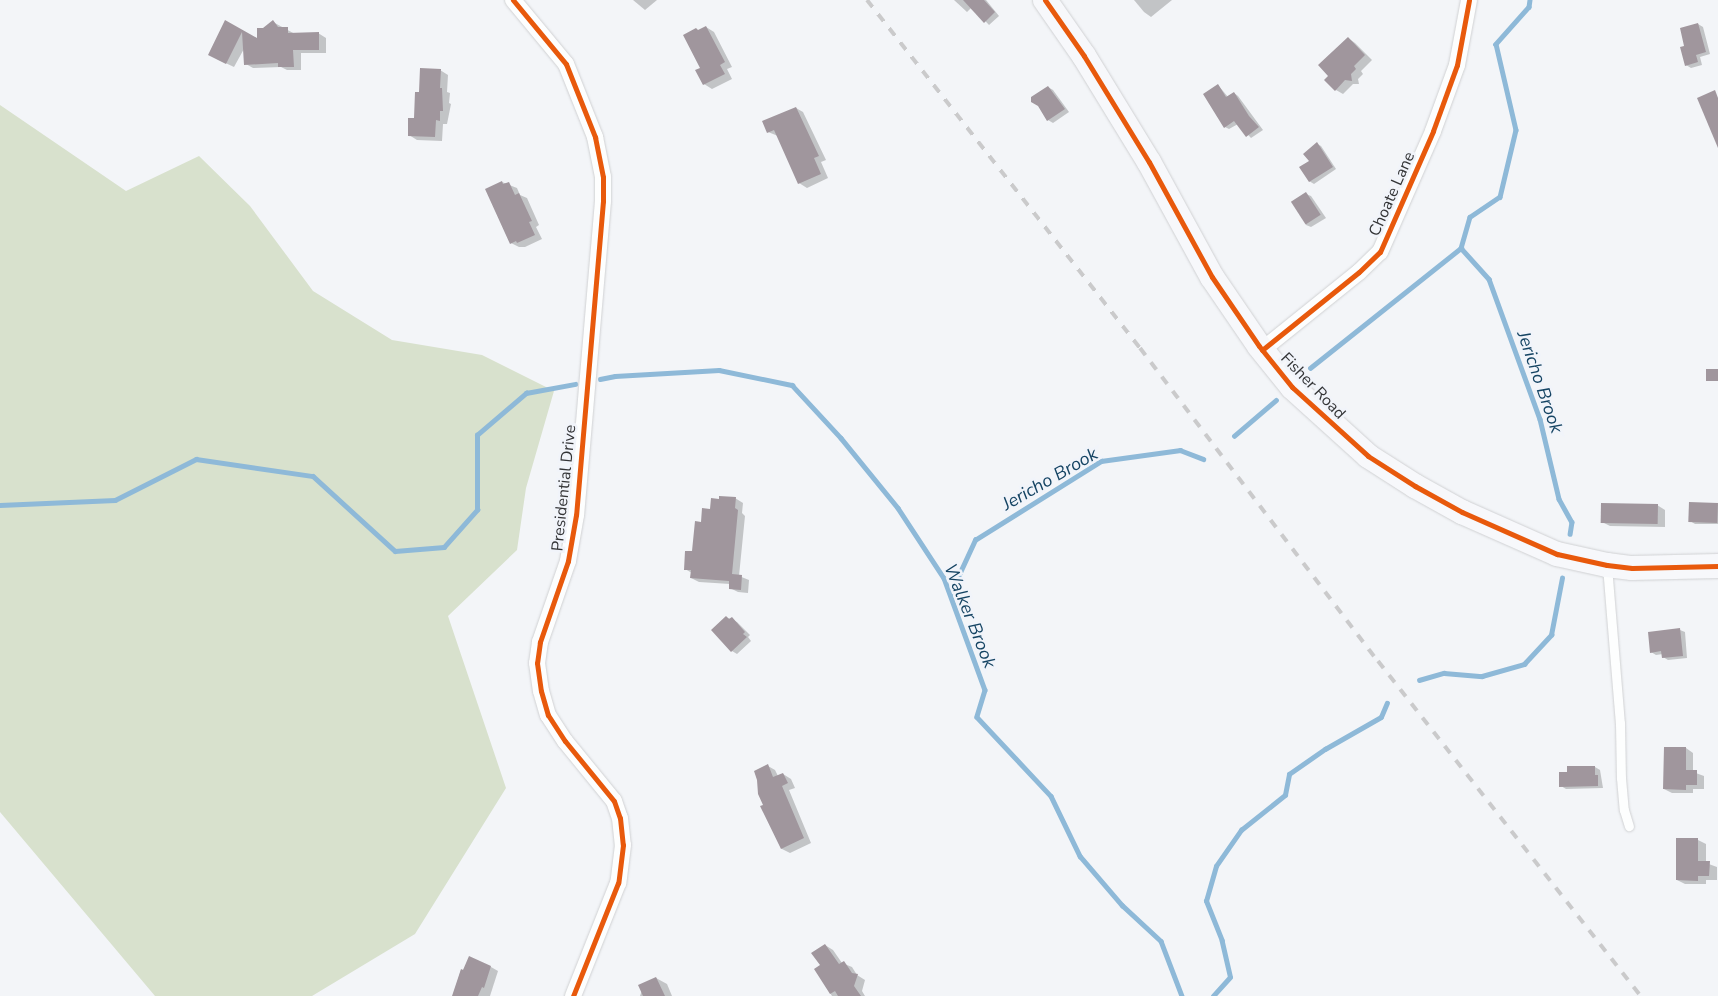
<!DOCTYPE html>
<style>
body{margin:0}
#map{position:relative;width:1718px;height:996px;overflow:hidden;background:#f3f5f8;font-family:"Nunito Sans",sans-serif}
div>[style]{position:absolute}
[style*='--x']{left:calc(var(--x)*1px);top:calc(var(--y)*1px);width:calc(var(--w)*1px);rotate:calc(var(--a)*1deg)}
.green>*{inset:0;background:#d8e1cd}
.shadow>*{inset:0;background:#0003}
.stream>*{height:4.5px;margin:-2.25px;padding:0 2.25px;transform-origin:2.25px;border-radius:2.25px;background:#8eb9d8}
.building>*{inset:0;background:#a0969d;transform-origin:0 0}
.roads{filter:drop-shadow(0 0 1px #d0d1d3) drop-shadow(0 0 1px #d0d1d3)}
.lane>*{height:9px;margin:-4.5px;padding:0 4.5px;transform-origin:4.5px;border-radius:4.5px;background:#fdfefe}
.street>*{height:16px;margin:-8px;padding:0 8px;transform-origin:8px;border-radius:8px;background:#fdfefe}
.secondary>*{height:24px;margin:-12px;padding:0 12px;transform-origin:12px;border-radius:12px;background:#f7f8fb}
.rail>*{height:4px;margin-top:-2px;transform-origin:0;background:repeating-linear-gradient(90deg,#cacacb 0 9px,transparent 0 18px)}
.cycleway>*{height:5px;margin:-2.5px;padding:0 2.5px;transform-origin:2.5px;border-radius:2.5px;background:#e8590c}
span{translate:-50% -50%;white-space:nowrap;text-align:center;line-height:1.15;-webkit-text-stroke:5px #f1f4fa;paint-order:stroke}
.street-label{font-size:16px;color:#333436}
.water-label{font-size:18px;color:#154463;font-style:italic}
</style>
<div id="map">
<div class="green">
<i style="clip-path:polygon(0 105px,126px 191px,199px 156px,250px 206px,313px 291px,392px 340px,482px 355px,554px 391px,526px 488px,517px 550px,448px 616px,506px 788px,415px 934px,312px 996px,155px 996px,0 812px)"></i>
</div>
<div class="shadow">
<i style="clip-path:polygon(633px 0,657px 0,645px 10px)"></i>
<i style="clip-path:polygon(954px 0,986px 0,999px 16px,989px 25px,972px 7px,967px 12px)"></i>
<i style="clip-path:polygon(1134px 0,1172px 0,1151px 17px,1144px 12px)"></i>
<i style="clip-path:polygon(225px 22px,258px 40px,263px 29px,273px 22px,295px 34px,318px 33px,326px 38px,326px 53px,301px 53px,301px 70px,287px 70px,281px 67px,253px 68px,246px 64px,245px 47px,234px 67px,217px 59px)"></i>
<i style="clip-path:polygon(1698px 24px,1703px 27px,1710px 54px,1700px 57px,1702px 65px,1691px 68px,1686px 65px,1686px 47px)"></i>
<i style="clip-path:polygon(706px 27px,714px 32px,732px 67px,727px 69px,732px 79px,712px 89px,704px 84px,702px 69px,699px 31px)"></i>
<i style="clip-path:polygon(1348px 38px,1355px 43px,1372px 60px,1361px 71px,1363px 74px,1358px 79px,1359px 84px,1353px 84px,1343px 94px,1336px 90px,1330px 76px)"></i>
<i style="clip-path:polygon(440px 70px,448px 75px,447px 92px,450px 93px,449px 103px,451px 104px,447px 124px,443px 124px,442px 141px,417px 140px,409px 135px,415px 119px,420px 94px)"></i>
<i style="clip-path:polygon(1218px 85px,1228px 97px,1234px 93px,1238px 96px,1263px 130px,1251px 138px,1238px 124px,1229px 129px,1225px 127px)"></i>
<i style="clip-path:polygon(1048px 87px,1053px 90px,1069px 112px,1053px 123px,1048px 120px)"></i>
<i style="clip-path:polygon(796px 108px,803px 112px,826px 160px,821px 162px,828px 178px,807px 188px,799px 183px,778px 136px,768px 132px)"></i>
<i style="clip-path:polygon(1317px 144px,1321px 146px,1336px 169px,1314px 184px,1309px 181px,1311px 161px)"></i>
<i style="clip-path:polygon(502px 182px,517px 188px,520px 195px,527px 198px,539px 225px,536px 227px,542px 239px,525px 247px,519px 247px,511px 243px)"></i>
<i style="clip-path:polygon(1306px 194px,1311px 196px,1326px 218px,1311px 227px,1306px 225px)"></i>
<i style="clip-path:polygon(735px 498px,743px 503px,742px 513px,745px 516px,739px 576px,749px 580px,748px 593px,738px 592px,730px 588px,730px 584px,699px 582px,691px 578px,692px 573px,685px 569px,693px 553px,702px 523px,711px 510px)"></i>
<i style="clip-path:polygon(1718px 504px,1718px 524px,1695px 524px,1690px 521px)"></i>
<i style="clip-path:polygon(1657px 505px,1665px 510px,1665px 527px,1610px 526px,1602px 522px)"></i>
<i style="clip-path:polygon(726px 617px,737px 622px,750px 635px,748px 637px,751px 641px,737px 654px,732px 651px)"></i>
<i style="clip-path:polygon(1680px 630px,1685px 632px,1687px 658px,1668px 660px,1663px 657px,1663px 654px,1656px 655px,1651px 652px)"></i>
<i style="clip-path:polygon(1686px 748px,1693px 753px,1693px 772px,1704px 776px,1704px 789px,1693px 789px,1693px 793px,1672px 793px,1664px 789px)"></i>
<i style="clip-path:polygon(768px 766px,775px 770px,778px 776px,783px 774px,791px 779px,795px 788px,789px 790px,811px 843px,790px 853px,782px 849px,764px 806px)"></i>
<i style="clip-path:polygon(1595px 767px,1600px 770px,1603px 788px,1566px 789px,1561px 786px)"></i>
<i style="clip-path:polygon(1698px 840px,1706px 844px,1706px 863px,1717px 867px,1717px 880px,1706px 880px,1706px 884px,1685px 884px,1677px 880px)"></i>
<i style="clip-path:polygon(825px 945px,833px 950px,842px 963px,852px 967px,857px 975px,865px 980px,862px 991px,865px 996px,832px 996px,815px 969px,821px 965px)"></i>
<i style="clip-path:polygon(491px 967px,498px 971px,490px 996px,453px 996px,461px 970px)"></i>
<i style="clip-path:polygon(656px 978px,667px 984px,672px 996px,640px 996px,642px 990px)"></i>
</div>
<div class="stream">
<i style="--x:1530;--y:0;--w:7;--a:98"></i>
<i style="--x:1529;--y:7;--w:50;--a:131.7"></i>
<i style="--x:1496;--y:44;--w:88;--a:76.9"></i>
<i style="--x:1516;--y:130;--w:69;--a:103.4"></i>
<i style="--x:1500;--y:197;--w:36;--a:146"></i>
<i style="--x:1470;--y:217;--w:32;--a:106"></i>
<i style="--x:1461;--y:248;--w:42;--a:47.9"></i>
<i style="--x:1489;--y:279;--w:149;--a:70"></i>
<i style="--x:1540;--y:419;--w:82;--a:76.6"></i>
<i style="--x:1559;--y:499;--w:26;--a:61"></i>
<i style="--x:1572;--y:522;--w:12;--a:99"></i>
<i style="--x:1310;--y:368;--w:193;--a:-38.5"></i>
<i style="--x:600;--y:379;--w:15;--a:-11"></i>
<i style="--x:615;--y:376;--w:104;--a:-3.3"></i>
<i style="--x:719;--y:370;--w:75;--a:11.6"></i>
<i style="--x:792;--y:385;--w:72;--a:47.2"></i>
<i style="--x:841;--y:438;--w:90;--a:50.8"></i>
<i style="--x:898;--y:508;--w:84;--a:56.7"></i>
<i style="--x:944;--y:578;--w:119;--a:69.9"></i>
<i style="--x:985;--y:690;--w:28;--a:107"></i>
<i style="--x:977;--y:717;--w:108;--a:46.9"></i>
<i style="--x:1051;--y:796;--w:67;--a:64.2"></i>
<i style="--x:1080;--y:856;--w:65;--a:49.4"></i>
<i style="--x:1122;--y:905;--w:53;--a:42.7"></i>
<i style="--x:1161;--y:941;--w:59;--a:69.1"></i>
<i style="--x:1234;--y:436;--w:55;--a:-40.6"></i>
<i style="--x:0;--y:505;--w:115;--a:-2.5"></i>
<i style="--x:115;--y:500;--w:91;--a:-26.8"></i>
<i style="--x:196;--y:459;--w:118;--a:8.3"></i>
<i style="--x:313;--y:476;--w:111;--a:42.4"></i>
<i style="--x:395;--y:551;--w:49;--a:-4.7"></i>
<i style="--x:444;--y:547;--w:50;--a:-48.3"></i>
<i style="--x:477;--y:510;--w:75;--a:-90"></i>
<i style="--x:477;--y:435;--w:65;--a:-40.6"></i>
<i style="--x:526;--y:393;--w:50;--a:-10.4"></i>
<i style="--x:950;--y:594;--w:60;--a:-65.2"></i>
<i style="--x:975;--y:540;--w:149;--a:-32.1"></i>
<i style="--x:1101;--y:461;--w:80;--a:-7.9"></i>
<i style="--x:1180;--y:450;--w:25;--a:21"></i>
<i style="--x:1419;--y:680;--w:26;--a:-16"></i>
<i style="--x:1444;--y:673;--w:38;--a:5"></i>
<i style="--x:1482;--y:676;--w:44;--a:-15.9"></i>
<i style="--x:1524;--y:664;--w:40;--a:-47"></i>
<i style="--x:1551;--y:635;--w:58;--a:-79.1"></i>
<i style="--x:1213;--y:996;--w:25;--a:-48"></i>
<i style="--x:1230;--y:977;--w:37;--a:-103"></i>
<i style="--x:1222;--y:941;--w:43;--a:-111.8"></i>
<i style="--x:1206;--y:901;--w:36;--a:-74"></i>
<i style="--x:1216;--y:866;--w:44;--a:-55.2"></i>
<i style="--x:1241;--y:830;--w:56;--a:-38.5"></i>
<i style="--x:1285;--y:795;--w:21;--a:-79"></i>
<i style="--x:1289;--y:774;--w:44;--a:-34.8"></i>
<i style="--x:1325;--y:749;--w:64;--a:-29.7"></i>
<i style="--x:1381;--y:717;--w:15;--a:-67"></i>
</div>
<div class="building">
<i style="clip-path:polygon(963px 0,984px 0,995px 12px,984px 23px)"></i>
<i style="clip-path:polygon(225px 20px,257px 38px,257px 28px,263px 28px,273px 20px,278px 27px,288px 27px,288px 33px,319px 32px,319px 50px,293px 50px,294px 67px,278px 67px,278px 63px,244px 65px,242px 32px,226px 64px,208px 55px)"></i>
<i style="clip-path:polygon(1698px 23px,1706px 52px,1696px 55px,1698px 62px,1685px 66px,1680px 47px,1684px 46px,1680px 28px)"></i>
<i style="clip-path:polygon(706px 26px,725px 62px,720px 65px,725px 74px,703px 85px,695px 70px,700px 68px,683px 35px,696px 28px,698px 30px)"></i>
<i style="clip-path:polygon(1348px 37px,1365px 55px,1354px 66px,1356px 69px,1351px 74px,1352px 81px,1345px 80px,1335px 91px,1324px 80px,1328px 76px,1318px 65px)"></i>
<i style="clip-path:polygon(420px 68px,441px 69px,440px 88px,442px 88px,443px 111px,440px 111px,440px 121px,436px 120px,435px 137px,408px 136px,408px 118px,414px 118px,415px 92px,419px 92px)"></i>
<i style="clip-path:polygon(1218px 84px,1226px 97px,1234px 92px,1249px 116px,1259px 127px,1246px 137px,1234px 121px,1224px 128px,1203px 94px)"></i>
<i style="clip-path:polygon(1048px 86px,1065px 109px,1047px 121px,1038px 106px,1031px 102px,1031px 97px)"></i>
<i style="clip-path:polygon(1715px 90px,1718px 98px,1718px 148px,1697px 98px)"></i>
<i style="clip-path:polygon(796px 107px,819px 156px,814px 158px,821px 174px,798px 184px,774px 130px,767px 133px,762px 121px)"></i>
<i style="clip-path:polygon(1317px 142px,1333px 167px,1309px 182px,1299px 167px,1309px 161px,1303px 154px)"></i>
<i style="clip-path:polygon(502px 181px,503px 184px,509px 182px,515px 195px,519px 193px,532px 221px,529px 222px,535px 235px,517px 243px,516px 241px,510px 244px,485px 189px)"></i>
<i style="left:1306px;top:192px;width:27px;height:18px;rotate:57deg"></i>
<i style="left:1706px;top:369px;width:12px;height:12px"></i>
<i style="clip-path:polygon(719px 496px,736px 497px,735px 508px,738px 510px,732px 574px,742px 575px,741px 590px,729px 589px,729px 581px,690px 578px,691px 570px,684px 570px,685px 551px,692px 551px,695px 521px,701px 522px,702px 508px,710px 509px,711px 498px,719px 499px)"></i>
<i style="left:1689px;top:502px;width:29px;height:20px;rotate:2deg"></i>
<i style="left:1601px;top:503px;width:57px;height:20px;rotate:1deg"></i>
<i style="clip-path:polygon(726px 616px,729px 619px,732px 617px,745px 632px,743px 634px,747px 637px,731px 652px,711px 630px)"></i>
<i style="clip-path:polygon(1680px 628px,1683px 656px,1662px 658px,1661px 651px,1650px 653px,1648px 632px)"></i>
<i style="clip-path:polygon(1664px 747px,1686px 747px,1686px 770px,1697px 770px,1697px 785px,1686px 785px,1686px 790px,1663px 789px)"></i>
<i style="clip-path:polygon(768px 764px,773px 777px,783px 773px,788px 783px,782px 786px,804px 838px,781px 849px,760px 806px,763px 805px,758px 794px,757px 780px,754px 771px)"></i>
<i style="clip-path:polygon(1567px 766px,1595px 766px,1595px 775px,1598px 775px,1598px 786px,1559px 787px,1559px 772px,1567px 772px)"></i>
<i style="clip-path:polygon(1676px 838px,1698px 838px,1698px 861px,1710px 861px,1709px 876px,1698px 876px,1698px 881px,1676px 880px)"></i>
<i style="clip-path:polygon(825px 944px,839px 964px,844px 961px,852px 973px,858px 974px,854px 986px,861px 996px,838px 996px,835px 991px,830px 994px,814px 969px,820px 965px,811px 953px)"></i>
<i style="clip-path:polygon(469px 956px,491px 966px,484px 988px,482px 987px,478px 996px,452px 996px,461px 969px,463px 970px)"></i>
<i style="clip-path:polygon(656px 977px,665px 996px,643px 996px,638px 985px)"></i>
</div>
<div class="roads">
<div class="lane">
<i style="--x:1607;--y:566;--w:158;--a:85.3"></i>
<i style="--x:1620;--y:723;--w:55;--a:89"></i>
<i style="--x:1621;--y:778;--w:32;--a:85"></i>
<i style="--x:1624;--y:810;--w:17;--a:73"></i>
</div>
<div class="street">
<i style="--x:513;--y:0;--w:83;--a:50.4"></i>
<i style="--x:566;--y:64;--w:79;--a:68.3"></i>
<i style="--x:595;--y:137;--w:41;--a:78.7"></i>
<i style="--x:603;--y:177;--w:24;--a:90"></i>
<i style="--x:603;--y:201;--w:315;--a:94.9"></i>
<i style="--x:576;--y:515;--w:47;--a:99.9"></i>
<i style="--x:568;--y:561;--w:86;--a:109.1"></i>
<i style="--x:540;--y:642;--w:21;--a:98"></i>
<i style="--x:537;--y:663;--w:28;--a:82"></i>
<i style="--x:541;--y:691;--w:25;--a:74"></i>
<i style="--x:548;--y:715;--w:31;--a:57"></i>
<i style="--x:565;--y:741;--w:77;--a:50.8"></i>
<i style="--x:614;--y:801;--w:18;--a:71"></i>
<i style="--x:620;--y:818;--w:27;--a:84"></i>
<i style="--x:623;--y:845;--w:38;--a:97"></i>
<i style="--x:618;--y:883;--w:122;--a:111.7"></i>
<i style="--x:1262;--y:350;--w:124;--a:-38.8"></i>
<i style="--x:1359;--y:272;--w:29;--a:-44"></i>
<i style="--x:1380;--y:252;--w:132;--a:-66.3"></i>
<i style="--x:1433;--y:131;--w:70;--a:-70"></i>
<i style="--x:1457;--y:65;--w:66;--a:-79.5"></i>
</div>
<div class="secondary">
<i style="--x:1045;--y:0;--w:68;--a:55.1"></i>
<i style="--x:1084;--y:56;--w:124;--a:58.5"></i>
<i style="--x:1149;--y:162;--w:131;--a:61.3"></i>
<i style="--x:1212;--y:277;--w:83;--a:55.7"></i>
<i style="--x:1259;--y:346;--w:53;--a:51.2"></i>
<i style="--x:1292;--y:387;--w:103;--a:42.2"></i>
<i style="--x:1368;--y:456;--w:56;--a:32.6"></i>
<i style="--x:1415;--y:486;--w:54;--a:29"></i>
<i style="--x:1462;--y:512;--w:104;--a:23.9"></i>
<i style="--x:1557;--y:554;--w:51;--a:12.4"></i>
<i style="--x:1607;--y:565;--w:25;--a:7"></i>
<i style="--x:1632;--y:568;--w:86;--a:-1.3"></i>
</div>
</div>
<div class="rail">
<i style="--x:867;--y:0;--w:442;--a:51.9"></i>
<i style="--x:1140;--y:348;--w:393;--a:52.8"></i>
<i style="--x:1378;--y:661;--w:426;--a:51.9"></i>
</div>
<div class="cycleway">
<i style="--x:513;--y:0;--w:83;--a:50.4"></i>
<i style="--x:566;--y:64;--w:79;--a:68.3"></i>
<i style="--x:595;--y:137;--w:41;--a:78.7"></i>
<i style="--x:603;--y:177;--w:24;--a:90"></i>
<i style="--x:603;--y:201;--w:315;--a:94.9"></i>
<i style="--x:576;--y:515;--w:47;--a:99.9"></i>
<i style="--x:568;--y:561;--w:86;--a:109.1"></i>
<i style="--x:540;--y:642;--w:21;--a:98"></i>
<i style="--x:537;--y:663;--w:28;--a:82"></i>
<i style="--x:541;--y:691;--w:25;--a:74"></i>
<i style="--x:548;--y:715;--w:31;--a:57"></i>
<i style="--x:565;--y:741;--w:77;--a:50.8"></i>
<i style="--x:614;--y:801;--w:18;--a:71"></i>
<i style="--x:620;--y:818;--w:27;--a:84"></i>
<i style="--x:623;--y:845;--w:38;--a:97"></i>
<i style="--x:618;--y:883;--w:122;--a:111.7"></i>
<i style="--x:1045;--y:0;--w:68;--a:55.1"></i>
<i style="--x:1084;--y:56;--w:124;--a:58.5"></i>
<i style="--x:1149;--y:162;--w:131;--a:61.3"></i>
<i style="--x:1212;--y:277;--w:83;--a:55.7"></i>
<i style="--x:1259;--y:346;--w:53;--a:51.2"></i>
<i style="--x:1292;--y:387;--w:103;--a:42.2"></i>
<i style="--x:1368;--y:456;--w:56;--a:32.6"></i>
<i style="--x:1415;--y:486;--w:54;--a:29"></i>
<i style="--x:1462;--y:512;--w:104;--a:23.9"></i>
<i style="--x:1557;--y:554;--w:51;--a:12.4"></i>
<i style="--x:1607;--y:565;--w:25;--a:7"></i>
<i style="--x:1632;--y:568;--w:86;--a:-1.3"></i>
<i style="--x:1262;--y:350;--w:124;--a:-38.8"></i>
<i style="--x:1359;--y:272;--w:29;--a:-44"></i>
<i style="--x:1380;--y:252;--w:132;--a:-66.3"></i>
<i style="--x:1433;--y:131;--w:70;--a:-70"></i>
<i style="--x:1457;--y:65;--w:66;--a:-79.5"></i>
</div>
<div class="street-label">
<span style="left:1392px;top:194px;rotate:-66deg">Choate Lane</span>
<span style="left:1313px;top:386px;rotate:46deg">Fisher Road</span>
<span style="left:564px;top:488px;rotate:-84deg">Presidential Drive</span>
</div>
<div class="water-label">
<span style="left:1540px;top:382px;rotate:71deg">Jericho Brook</span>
<span style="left:1050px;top:479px;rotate:-30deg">Jericho Brook</span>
<span style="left:970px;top:616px;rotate:68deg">Walker Brook</span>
</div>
</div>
